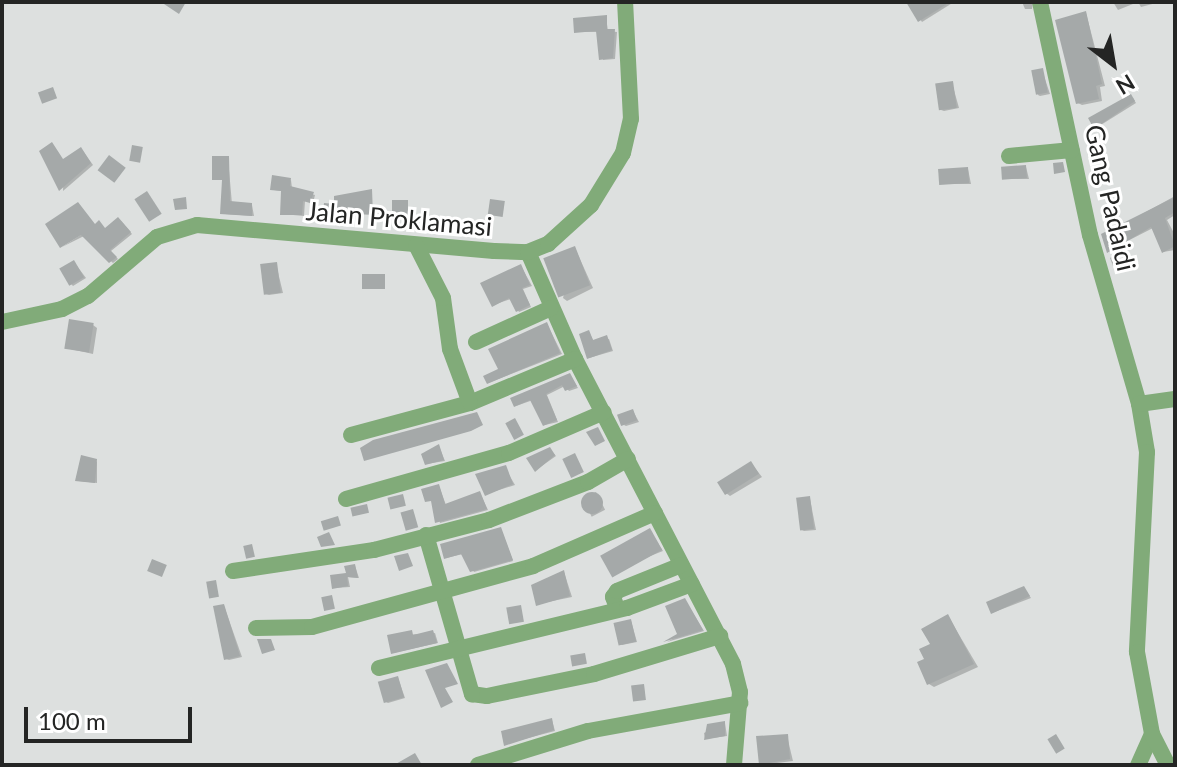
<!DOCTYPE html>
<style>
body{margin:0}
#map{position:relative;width:1177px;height:767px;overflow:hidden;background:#dde0df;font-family:Lato,sans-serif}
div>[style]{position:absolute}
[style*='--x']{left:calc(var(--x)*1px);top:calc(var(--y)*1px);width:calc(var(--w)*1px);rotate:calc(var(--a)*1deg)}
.shadow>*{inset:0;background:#0003;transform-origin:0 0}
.building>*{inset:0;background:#a5a9a9;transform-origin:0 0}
.round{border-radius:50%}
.minor>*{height:16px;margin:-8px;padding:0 8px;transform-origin:8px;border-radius:8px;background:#81ab79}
span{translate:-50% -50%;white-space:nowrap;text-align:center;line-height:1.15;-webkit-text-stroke:6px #fff;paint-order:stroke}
.street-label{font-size:26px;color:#242524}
.frame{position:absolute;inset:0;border:4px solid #242524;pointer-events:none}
.north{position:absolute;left:1073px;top:24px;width:80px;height:80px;-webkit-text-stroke:6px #fff;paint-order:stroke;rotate:149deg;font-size:22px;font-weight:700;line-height:32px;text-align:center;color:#242524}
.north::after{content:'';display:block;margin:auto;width:28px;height:36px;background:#242524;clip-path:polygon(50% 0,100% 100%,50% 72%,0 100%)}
.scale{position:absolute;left:24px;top:707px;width:168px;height:36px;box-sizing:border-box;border:4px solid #242524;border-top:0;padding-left:10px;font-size:24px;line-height:28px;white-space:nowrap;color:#242524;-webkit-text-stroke:6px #fff;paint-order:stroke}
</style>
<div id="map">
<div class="shadow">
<i style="clip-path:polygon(908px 2px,954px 2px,922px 22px)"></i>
<i style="clip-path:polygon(1022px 2px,1033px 2px,1032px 9px,1025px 9px)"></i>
<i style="clip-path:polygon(1113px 2px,1138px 2px,1118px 10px)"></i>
<i style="clip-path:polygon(1138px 2px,1160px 2px,1141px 7px)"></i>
<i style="clip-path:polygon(1086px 13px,1105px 86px,1100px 87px,1102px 101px,1082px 105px,1078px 103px)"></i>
<i style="clip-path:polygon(606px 17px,608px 31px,617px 32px,615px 59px,603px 60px,598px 32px,576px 32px)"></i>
<i style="clip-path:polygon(1042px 70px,1050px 94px,1040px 96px,1038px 95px)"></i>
<i style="clip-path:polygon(952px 83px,959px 108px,944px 111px,941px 110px)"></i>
<i style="clip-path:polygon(1133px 98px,1136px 103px,1096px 128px,1091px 119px)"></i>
<i style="clip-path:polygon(83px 151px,93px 165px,63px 191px,64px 161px)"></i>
<i style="clip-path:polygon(228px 158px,232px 204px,252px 205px,254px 216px,225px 214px,224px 180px,214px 179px)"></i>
<i style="clip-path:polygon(1026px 167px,1029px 179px,1004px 179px)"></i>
<i style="clip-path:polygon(968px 169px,971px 184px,941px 184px)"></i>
<i style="clip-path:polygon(291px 180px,292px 188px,315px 195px,313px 203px,305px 201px,304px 216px,282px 214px,283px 191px,274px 190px)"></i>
<i style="clip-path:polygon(1175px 196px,1175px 215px,1167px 220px,1175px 235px,1175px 250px,1163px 252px,1153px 228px,1108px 251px,1104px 235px)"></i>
<i style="clip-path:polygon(121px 221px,132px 234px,111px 251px,118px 259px,113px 263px,84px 236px,62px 247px,96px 225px,106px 230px)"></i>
<i style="clip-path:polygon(466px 231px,477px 233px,477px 237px,466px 236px)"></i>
<i style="clip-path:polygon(575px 248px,593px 288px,567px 301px,563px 298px)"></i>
<i style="clip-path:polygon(1113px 256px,1117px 263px,1113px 266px,1110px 258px)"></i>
<i style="clip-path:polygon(74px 262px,86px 278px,73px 286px,71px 284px)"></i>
<i style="clip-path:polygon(276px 264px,283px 293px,269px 295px,266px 294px)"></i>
<i style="clip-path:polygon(521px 266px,532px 286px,523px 289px,531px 307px,519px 312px,511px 299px,493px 305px)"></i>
<i style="clip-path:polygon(547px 324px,562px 354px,488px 383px)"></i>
<i style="clip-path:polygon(93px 325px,97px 328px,93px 354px,66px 348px)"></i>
<i style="clip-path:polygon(589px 332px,594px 342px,609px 339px,613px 351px,589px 358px)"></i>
<i style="clip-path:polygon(570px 375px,578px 388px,569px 391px,565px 386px,547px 395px,558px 422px,545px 425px,533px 400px,516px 406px)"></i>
<i style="clip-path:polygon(633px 411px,639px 422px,626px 426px,624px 425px)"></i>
<i style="clip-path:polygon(439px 446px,445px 461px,426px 464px)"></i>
<i style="clip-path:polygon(550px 449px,556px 456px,536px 470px)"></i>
<i style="clip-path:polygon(97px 461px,97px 483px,79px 481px)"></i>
<i style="clip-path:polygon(751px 463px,762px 477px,730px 496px,726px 493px)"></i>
<i style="clip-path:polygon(505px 468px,515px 485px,486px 494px)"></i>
<i style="clip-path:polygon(439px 486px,446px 505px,480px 493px,488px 510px,440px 523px,433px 501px,427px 501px)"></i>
<i style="left:596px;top:492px;width:20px;height:15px;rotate:63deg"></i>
<i style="clip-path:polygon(810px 499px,816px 530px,804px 531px,802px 530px)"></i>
<i style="clip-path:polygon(501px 529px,513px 561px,474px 572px,463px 554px,446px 558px)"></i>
<i style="clip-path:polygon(650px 531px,663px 551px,612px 571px)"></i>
<i style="clip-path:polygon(355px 566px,359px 578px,348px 577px,350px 587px,334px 588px)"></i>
<i style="clip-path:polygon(564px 572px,572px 597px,538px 604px)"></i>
<i style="clip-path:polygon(1024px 588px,1031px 598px,992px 613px)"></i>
<i style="clip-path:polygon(685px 600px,704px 631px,667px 642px,680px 635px)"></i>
<i style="clip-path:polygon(224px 606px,242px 657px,229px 660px,226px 659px)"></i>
<i style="clip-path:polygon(948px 616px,978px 667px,934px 687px,929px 684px,926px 660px)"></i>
<i style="clip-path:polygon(631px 621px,637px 642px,622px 645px,620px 644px)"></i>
<i style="clip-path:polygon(435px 633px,438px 643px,393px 653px,389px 636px)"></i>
<i style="clip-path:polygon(398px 678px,405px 698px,388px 703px,386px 702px)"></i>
<i style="clip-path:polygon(552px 720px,555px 731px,505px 744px)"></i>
<i style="clip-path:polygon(725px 723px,727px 736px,705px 739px,704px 733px)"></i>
<i style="clip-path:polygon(787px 736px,793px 761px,761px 765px,758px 738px)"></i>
</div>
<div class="building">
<i style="clip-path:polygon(161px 2px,186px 2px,179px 14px)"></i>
<i style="clip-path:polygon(906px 2px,950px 2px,918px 22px)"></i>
<i style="clip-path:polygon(1086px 11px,1102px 84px,1096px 86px,1099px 99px,1076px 104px,1055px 20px)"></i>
<i style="clip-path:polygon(607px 15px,607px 29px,615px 29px,613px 58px,599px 60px,596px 31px,574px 33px,573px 18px)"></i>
<i style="left:1043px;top:68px;width:25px;height:12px;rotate:79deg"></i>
<i style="left:953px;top:81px;width:27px;height:18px;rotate:82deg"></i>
<i style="left:53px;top:87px;width:12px;height:16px;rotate:70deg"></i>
<i style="clip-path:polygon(1131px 94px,1135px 101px,1094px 129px,1088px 118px)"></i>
<i style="clip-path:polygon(52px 142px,63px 159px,81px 147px,91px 163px,59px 191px,39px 151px)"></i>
<i style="left:132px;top:145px;width:11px;height:16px;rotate:10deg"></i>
<i style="left:109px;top:155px;width:21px;height:19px;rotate:37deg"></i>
<i style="clip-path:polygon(212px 156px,229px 156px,230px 201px,252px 203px,252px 216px,220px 214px,222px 180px,212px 180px)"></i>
<i style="clip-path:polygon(1063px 162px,1065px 172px,1054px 174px,1053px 163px)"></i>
<i style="left:1026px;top:165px;width:13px;height:25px;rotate:86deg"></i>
<i style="left:968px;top:167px;width:16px;height:30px;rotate:86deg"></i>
<i style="clip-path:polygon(272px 175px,291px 178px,290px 186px,314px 192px,310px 203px,303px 201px,302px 215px,280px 215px,281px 191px,270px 190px)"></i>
<i style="clip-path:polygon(372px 189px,373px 215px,323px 212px,324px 203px,334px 204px,334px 196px)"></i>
<i style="left:147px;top:191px;width:27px;height:15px;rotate:57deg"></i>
<i style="clip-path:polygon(186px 197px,187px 209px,175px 210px,173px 199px)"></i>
<i style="clip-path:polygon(1175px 197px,1175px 212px,1165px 218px,1175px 246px,1162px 253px,1151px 227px,1107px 253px,1101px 234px)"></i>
<i style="left:490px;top:199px;width:15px;height:16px;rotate:8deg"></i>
<i style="left:408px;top:200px;width:15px;height:16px;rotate:90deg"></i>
<i style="clip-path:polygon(78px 202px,95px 224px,99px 220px,105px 228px,118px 217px,131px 232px,110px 250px,117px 257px,109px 263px,81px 235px,60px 248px,45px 224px)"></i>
<i style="left:575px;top:246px;width:42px;height:34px;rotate:69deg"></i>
<i style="left:74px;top:260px;width:20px;height:17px;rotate:60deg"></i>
<i style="left:277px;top:262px;width:31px;height:17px;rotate:83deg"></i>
<i style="clip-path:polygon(521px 264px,530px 285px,522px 288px,530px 305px,516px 312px,509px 298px,492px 307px,480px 283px)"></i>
<i style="left:362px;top:274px;width:23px;height:15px"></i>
<i style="left:69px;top:319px;width:25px;height:30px;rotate:9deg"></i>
<i style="clip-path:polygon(547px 322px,560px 353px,487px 384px,483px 376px,498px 369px,488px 349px)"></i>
<i style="clip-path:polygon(589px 330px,593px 340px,607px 335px,612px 350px,587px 359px,579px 334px)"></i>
<i style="clip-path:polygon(570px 373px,577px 386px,565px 391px,562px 385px,546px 394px,557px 420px,543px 426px,530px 400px,514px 407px,510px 398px)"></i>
<i style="left:633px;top:409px;width:12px;height:17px;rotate:70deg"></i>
<i style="clip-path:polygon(477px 412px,483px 425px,471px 431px,364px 461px,360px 448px,373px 440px)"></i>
<i style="left:515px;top:418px;width:19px;height:11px;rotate:62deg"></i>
<i style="clip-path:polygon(598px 427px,605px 441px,595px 446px,586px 432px)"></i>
<i style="clip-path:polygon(439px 444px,444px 460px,425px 465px,421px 454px)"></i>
<i style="clip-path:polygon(550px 447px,555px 455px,535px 472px,526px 458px)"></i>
<i style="left:575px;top:453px;width:21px;height:14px;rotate:65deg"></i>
<i style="clip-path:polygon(81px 455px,97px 459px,95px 483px,75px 481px)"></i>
<i style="left:751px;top:461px;width:15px;height:40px;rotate:58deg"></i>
<i style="clip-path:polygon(506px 465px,513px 484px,485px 496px,475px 474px)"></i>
<i style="clip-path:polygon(439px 484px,445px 504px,480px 491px,487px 509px,435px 523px,431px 501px,425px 502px,421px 489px)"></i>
<i class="round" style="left:581px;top:492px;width:22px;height:22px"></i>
<i style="left:403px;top:494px;width:12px;height:16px;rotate:76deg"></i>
<i style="left:810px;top:496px;width:33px;height:14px;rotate:83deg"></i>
<i style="left:367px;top:504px;width:9px;height:17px;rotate:77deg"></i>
<i style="left:413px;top:509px;width:19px;height:13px;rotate:74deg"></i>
<i style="left:338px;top:516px;width:10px;height:18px;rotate:73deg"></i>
<i style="clip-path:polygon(501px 527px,513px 560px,470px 572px,461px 554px,444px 559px,440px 544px)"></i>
<i style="left:650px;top:528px;width:25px;height:57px;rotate:61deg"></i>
<i style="clip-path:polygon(329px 532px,335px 545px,321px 547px,317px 537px)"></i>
<i style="left:252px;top:544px;width:13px;height:9px;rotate:77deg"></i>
<i style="clip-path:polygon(408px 553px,413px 566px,399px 571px,394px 556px)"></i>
<i style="left:152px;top:559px;width:16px;height:13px;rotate:22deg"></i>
<i style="clip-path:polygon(355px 564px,358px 578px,347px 577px,348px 586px,332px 589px,330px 575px,346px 573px,344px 566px)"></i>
<i style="clip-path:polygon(564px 570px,570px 596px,536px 606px,531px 585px)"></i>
<i style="left:216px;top:580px;width:17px;height:10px;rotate:80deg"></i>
<i style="clip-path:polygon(1024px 586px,1030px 596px,991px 614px,986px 602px)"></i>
<i style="left:332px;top:595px;width:14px;height:11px;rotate:78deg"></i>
<i style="clip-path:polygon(685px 598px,703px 630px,663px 642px,677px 634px,665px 606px)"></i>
<i style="clip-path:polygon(224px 604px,240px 656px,224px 660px,213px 606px)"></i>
<i style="left:521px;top:605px;width:17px;height:15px;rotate:80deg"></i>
<i style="clip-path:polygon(948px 614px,974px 664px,927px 685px,917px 662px,924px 659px,919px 649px,930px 644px,921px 629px)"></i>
<i style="left:631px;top:619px;width:23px;height:18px;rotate:77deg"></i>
<i style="clip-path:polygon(412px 630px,413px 635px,433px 630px,437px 643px,391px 654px,387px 635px)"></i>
<i style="clip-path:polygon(257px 639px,271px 639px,275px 650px,262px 654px)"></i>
<i style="left:585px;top:653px;width:11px;height:15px;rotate:80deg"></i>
<i style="clip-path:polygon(447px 663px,458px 684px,445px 688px,453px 702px,441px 708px,425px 670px)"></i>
<i style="left:398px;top:676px;width:22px;height:21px;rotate:74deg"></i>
<i style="left:644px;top:684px;width:16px;height:13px;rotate:83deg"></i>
<i style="clip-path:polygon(552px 718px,554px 730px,504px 746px,501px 731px)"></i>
<i style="clip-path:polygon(725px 721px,725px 736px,704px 740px,707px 724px)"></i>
<i style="clip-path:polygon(788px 734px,790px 759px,759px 765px,756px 736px)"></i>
<i style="left:1056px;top:734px;width:17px;height:10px;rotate:59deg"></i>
<i style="clip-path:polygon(415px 753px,422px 765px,394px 765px)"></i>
</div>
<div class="minor">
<i style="--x:1040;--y:2;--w:238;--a:77.9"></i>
<i style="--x:1090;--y:235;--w:176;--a:73.8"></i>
<i style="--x:1139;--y:404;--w:49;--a:80.5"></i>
<i style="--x:1147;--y:452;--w:200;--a:92.9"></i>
<i style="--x:1137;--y:652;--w:83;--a:79.6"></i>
<i style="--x:1152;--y:734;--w:34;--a:114"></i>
<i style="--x:1009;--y:156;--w:63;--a:-5.4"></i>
<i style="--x:528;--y:252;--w:117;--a:66.3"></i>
<i style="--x:575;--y:359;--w:343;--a:62.6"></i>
<i style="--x:733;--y:664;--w:29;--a:76"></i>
<i style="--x:740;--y:692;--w:73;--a:94.7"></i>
<i style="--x:2;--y:322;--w:61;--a:-12.2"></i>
<i style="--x:62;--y:309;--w:29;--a:-27"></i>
<i style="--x:88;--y:296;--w:91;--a:-40.5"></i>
<i style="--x:157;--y:237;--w:42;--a:-16.7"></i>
<i style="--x:197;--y:225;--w:298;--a:5"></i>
<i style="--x:494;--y:251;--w:34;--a:2"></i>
<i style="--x:528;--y:252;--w:22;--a:-22"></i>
<i style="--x:548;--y:244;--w:58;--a:-42.2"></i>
<i style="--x:591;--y:205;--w:61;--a:-58.4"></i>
<i style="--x:623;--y:153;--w:35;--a:-77"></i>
<i style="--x:631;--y:119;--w:117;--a:-92.9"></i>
<i style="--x:476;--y:342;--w:82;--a:-24.4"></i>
<i style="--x:470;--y:403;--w:114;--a:-22.7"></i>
<i style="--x:1139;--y:404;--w:36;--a:-8"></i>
<i style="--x:351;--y:435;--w:123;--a:-15.1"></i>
<i style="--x:470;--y:403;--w:58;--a:-110.3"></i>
<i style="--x:450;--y:349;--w:51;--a:-97.8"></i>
<i style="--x:443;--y:298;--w:59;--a:-117"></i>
<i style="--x:346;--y:499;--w:169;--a:-15.8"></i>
<i style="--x:509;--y:453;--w:103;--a:-23.3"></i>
<i style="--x:426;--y:535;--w:166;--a:73.9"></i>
<i style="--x:472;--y:694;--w:15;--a:8"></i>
<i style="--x:487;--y:696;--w:109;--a:-11.6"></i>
<i style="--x:594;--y:674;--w:132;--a:-16.8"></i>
<i style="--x:233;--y:571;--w:143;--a:-8.5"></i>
<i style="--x:374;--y:550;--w:119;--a:-14.6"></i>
<i style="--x:489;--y:520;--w:106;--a:-21"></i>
<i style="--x:588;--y:482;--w:46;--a:-29.9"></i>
<i style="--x:617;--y:608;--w:12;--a:-110"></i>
<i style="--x:613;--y:597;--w:7;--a:-56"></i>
<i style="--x:617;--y:591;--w:69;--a:-22.1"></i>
<i style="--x:256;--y:628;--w:56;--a:-1"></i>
<i style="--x:312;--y:627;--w:229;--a:-15.4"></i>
<i style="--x:533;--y:566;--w:133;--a:-23.5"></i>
<i style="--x:379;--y:668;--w:255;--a:-13.6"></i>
<i style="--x:627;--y:608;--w:69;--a:-20.3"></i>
<i style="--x:1152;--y:734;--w:35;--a:63"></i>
<i style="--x:478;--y:765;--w:115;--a:-17.2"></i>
<i style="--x:588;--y:731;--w:155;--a:-10.4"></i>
</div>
<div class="street-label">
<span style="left:1110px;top:198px;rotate:77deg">Gang Padaidi</span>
<span style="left:399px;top:219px;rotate:5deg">Jalan Proklamasi</span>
</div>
<div class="frame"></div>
<div class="north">N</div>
<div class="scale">100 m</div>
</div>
